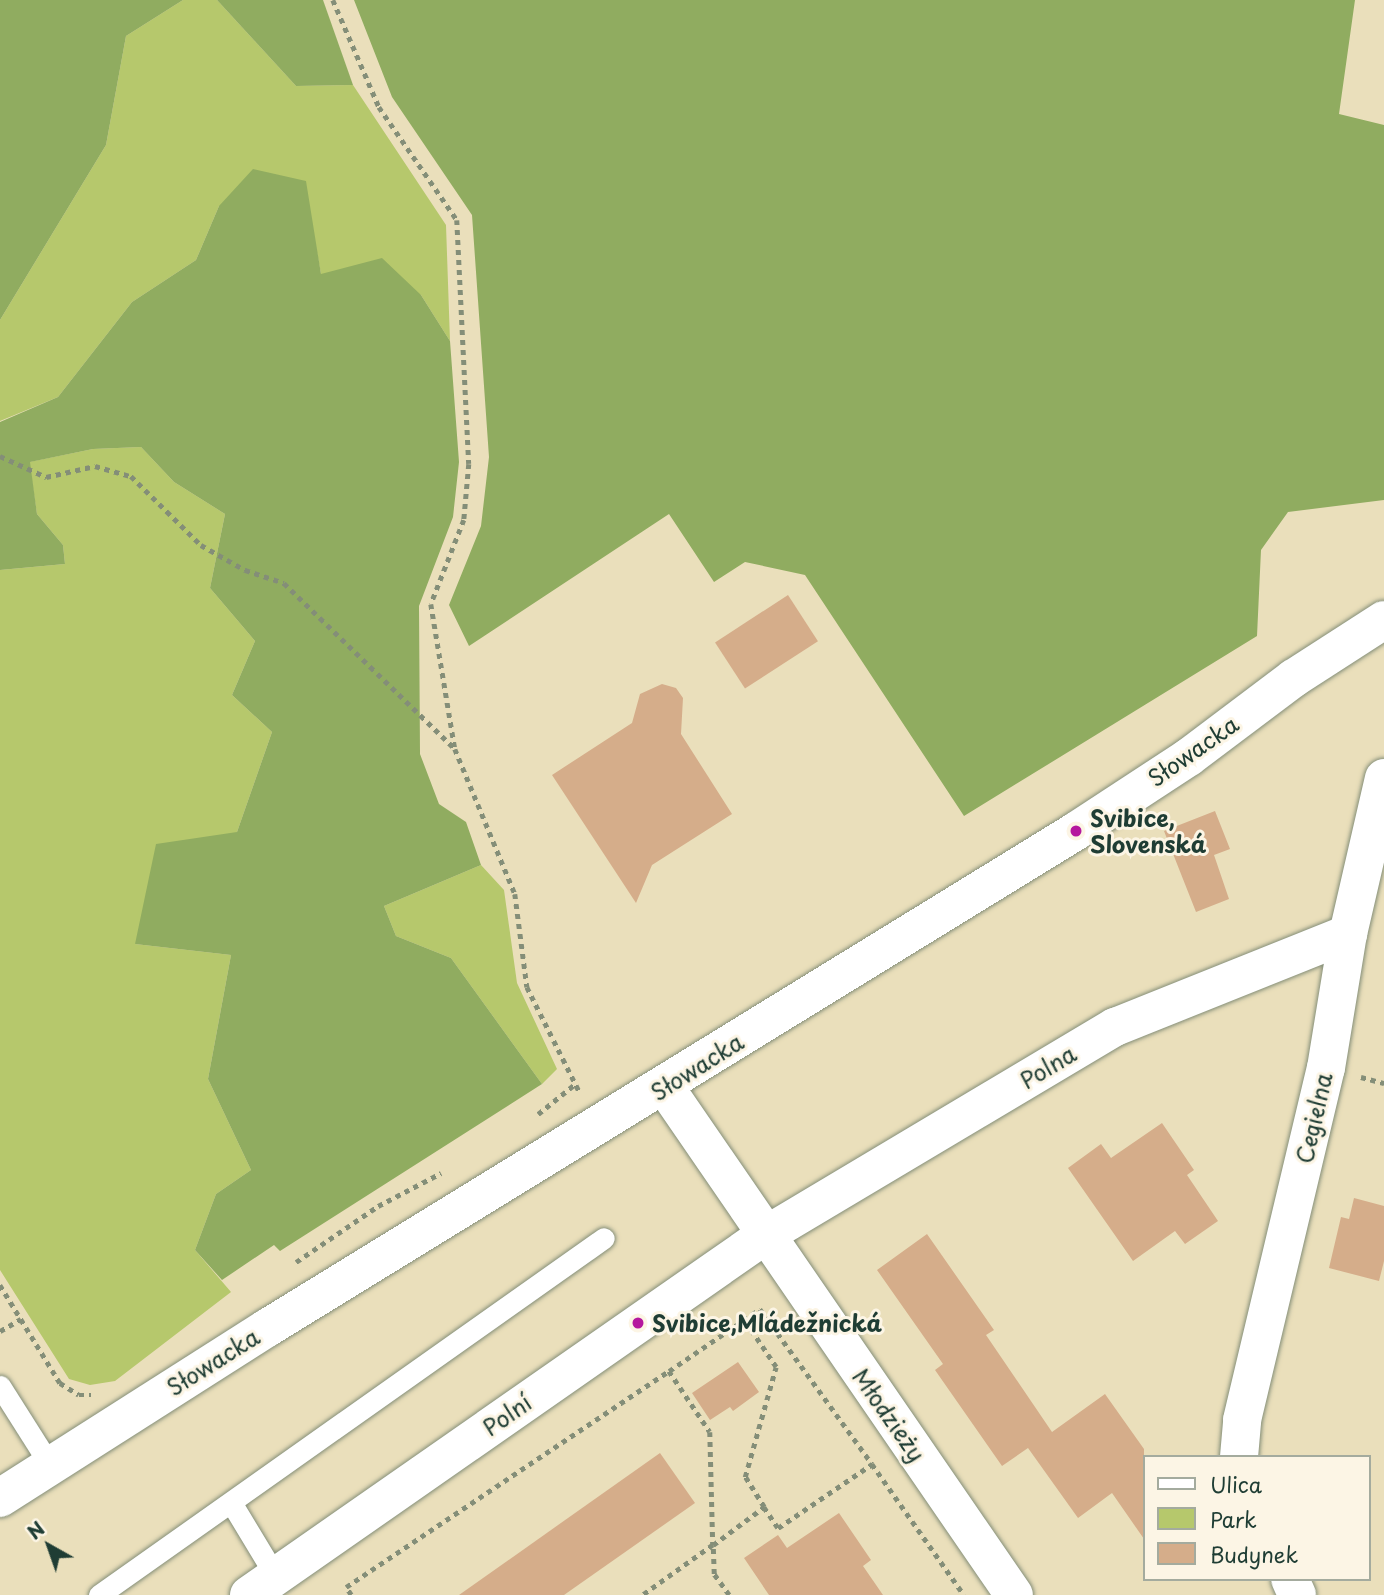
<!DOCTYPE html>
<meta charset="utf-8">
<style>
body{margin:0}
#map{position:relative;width:1384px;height:1595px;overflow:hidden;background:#eadfbb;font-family:"Playpen Sans",sans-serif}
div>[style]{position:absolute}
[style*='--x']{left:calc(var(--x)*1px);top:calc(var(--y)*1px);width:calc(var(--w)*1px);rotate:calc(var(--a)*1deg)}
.green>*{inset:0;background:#b6c86c}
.forest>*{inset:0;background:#90ac60}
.building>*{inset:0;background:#d5ad8a;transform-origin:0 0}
.path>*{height:4.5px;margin-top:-2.25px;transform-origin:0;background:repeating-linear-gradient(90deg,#848e78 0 5px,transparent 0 10px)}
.roads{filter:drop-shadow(0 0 2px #848e78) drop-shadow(0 0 2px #848e78)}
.lane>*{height:21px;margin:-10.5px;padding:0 10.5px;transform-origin:10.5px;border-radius:10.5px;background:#fff}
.street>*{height:38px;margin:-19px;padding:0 19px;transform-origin:19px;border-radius:19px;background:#fff}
.secondary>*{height:38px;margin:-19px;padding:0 19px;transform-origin:19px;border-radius:19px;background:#fff}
.dots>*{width:19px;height:19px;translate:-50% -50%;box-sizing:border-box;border:4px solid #fcf5e5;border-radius:50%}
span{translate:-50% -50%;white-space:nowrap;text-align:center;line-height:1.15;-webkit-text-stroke:6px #fcf5e5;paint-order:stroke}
.street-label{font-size:23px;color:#1f3d34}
.poi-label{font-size:23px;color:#1f3d34;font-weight:700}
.left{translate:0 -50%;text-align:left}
.legend{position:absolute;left:1143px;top:1455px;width:228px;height:126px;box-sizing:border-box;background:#fcf5e5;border:2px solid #a4ab9e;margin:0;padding:9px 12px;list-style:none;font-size:21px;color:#1f3d34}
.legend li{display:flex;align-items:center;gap:14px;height:35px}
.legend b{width:35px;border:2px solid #a4ab9e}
.north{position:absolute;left:14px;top:1511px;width:70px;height:70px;-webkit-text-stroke:5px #fcf5e5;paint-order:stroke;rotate:320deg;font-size:19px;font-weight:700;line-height:28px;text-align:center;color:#1f3d34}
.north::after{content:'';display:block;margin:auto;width:24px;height:32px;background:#1f3d34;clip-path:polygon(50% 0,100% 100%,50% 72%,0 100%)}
</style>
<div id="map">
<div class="green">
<i style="clip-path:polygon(183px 0,217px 0,296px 86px,353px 85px,446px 225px,450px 341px,421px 295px,321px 274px,315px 242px,219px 206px,196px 260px,132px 302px,58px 397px,0 421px,0 320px,106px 145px,126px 36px)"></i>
<i style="clip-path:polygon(141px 447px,174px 482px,225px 514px,210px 588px,255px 641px,232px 695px,272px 732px,237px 832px,135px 944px,231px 955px,208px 1079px,251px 1170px,216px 1194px,195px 1250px,231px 1292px,115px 1381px,90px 1385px,69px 1379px,0 1270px,0 570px,65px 564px,63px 545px,37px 514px,29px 462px,93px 449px)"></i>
<i style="clip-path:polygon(481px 865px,504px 890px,517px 983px,557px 1069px,542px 1084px,451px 958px,396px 936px,384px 906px)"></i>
</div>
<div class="forest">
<i style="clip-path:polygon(0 0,183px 0,126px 36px,106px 145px,0 320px)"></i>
<i style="clip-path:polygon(217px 0,323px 0,353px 85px,296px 86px)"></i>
<i style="clip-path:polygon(354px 0,1355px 0,1339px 114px,1384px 125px,1384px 500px,1288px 512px,1261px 550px,1257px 636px,964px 816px,805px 575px,745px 562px,714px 582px,669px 514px,469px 646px,449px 605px,481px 526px,489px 457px,472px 215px,392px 97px)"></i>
<i style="clip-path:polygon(253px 169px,306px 181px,321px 274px,382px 258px,421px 295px,450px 341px,459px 462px,453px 517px,419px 606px,420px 754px,439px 804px,466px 822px,481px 865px,384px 906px,396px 936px,451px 958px,542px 1084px,280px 1251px,274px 1245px,222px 1280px,195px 1250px,216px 1194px,251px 1170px,208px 1079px,231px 955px,135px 944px,156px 844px,237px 832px,272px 732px,232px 695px,255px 641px,210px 588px,225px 514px,174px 482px,141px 447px,93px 449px,30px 462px,37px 514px,63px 545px,65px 564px,0 570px,0 422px,58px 397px,132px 302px,196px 260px,219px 206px)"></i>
</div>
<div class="building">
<i style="left:788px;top:595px;width:55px;height:87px;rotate:57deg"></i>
<i style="clip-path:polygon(662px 684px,676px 688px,683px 698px,681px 734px,732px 814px,652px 865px,636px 903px,552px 775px,632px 723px,640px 694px)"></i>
<i style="clip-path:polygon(1215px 811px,1230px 849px,1214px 855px,1229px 899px,1196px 912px,1164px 831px)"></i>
<i style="clip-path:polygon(1162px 1123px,1194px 1170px,1187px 1175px,1218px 1221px,1185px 1244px,1175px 1231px,1133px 1261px,1068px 1168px,1101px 1144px,1111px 1158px)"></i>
<i style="clip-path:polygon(1354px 1198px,1384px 1206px,1384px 1261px,1379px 1281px,1329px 1268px,1341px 1217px,1349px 1219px)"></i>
<i style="clip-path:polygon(927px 1234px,994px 1330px,986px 1335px,1052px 1432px,1105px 1394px,1144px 1449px,1144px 1539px,1112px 1493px,1078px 1518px,1028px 1448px,1002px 1466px,935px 1370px,943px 1364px,877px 1270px)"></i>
<i style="clip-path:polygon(738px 1362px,759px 1392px,733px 1411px,730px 1407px,710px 1420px,692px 1393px)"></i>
<i style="clip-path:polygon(660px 1453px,695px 1503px,564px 1595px,459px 1595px)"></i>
<i style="clip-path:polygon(839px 1513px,871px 1560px,863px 1566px,883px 1595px,769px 1595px,744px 1558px,778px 1535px,787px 1548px)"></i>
</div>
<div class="path">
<i style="--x:333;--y:0;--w:116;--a:66.7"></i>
<i style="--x:379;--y:107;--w:137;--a:55.4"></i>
<i style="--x:457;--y:220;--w:244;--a:87.2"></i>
<i style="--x:469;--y:464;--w:56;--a:95.1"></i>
<i style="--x:464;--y:520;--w:90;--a:111.4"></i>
<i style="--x:431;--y:604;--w:147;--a:80.6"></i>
<i style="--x:455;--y:749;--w:157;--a:67.5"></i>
<i style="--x:515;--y:894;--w:94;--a:82.6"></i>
<i style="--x:527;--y:987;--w:116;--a:63.4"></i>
<i style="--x:0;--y:456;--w:51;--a:24.5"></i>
<i style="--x:46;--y:477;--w:50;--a:-12.7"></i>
<i style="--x:95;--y:466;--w:37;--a:16"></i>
<i style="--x:131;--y:476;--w:98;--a:44.6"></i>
<i style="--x:201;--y:545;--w:51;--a:29.6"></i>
<i style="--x:245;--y:570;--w:41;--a:18.4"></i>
<i style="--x:284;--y:583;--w:237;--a:44.1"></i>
<i style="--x:1361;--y:1077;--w:24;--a:15"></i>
<i style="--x:538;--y:1114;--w:48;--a:-39"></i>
<i style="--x:296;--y:1262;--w:99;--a:-34.3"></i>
<i style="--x:378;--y:1206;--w:71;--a:-27.6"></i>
<i style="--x:0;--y:1285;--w:115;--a:58.5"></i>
<i style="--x:60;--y:1383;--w:22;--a:32"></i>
<i style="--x:79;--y:1395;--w:12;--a:0"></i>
<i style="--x:0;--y:1331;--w:24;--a:-30"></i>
<i style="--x:669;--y:1371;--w:110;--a:-34.3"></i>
<i style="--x:760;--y:1309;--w:191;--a:54.1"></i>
<i style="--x:764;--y:1507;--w:25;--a:56"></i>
<i style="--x:778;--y:1528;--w:114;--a:-34.2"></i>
<i style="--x:872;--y:1464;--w:160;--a:54.9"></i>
<i style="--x:351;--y:1595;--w:9;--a:-122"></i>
<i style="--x:346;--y:1587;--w:389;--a:-33.8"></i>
<i style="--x:669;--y:1371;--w:73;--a:56.1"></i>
<i style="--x:710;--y:1432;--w:113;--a:88.5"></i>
<i style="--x:713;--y:1545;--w:86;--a:144.5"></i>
<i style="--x:729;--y:1595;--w:26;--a:-126"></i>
<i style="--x:714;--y:1574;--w:29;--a:-92"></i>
<i style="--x:713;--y:1545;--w:64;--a:-36.7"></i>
<i style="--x:764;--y:1507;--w:36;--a:-122"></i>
<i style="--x:745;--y:1477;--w:114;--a:-74.3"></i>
<i style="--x:776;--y:1367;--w:57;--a:-124.2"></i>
</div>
<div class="roads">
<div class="lane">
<i style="--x:0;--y:1386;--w:93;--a:57.7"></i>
<i style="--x:232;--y:1504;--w:85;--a:58.9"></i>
<i style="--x:99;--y:1595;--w:618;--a:-35.26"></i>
</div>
<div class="street">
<i style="--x:665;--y:1087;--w:616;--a:55.51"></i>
<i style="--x:1239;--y:1457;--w:37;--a:-85"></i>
<i style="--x:1242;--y:1420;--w:362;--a:-76.6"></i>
<i style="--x:1326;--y:1068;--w:136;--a:-80.7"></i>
<i style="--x:1348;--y:934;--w:160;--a:-77"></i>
<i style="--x:1290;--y:1579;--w:17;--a:66"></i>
<i style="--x:249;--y:1595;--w:628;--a:-34.88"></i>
<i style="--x:764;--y:1236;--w:409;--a:-30.8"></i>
<i style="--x:1115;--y:1027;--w:251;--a:-21.8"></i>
</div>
<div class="secondary">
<i style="--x:0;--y:1498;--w:317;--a:-32.5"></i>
<i style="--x:267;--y:1328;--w:949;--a:-31.56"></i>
<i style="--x:1076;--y:831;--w:135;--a:-33.2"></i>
<i style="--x:1189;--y:757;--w:131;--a:-37"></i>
<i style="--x:1294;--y:678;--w:107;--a:-32.8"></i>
</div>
</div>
<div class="dots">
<i style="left:1076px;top:831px;background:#b5179e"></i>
<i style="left:638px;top:1323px;background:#b5179e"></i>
</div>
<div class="street-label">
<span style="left:1193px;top:751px;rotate:-35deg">Słowacka</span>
<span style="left:697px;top:1067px;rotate:-32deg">Słowacka</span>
<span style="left:1048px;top:1067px;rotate:-31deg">Polna</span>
<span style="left:1314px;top:1118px;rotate:-77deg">Cegielna</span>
<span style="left:213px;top:1362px;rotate:-32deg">Słowacka</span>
<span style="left:507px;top:1415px;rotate:-35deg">Polní</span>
<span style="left:889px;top:1415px;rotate:55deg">Młodzieży</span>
</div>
<div class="poi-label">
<span class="left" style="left:1090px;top:831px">Svibice,<br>Slovenská</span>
<span class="left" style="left:652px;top:1323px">Svibice,Mládežnická</span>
</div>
<ul class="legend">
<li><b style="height:9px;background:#fff"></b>Ulica</li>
<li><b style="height:19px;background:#b6c86c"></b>Park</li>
<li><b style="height:19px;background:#d5ad8a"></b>Budynek</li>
</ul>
<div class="north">N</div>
</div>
